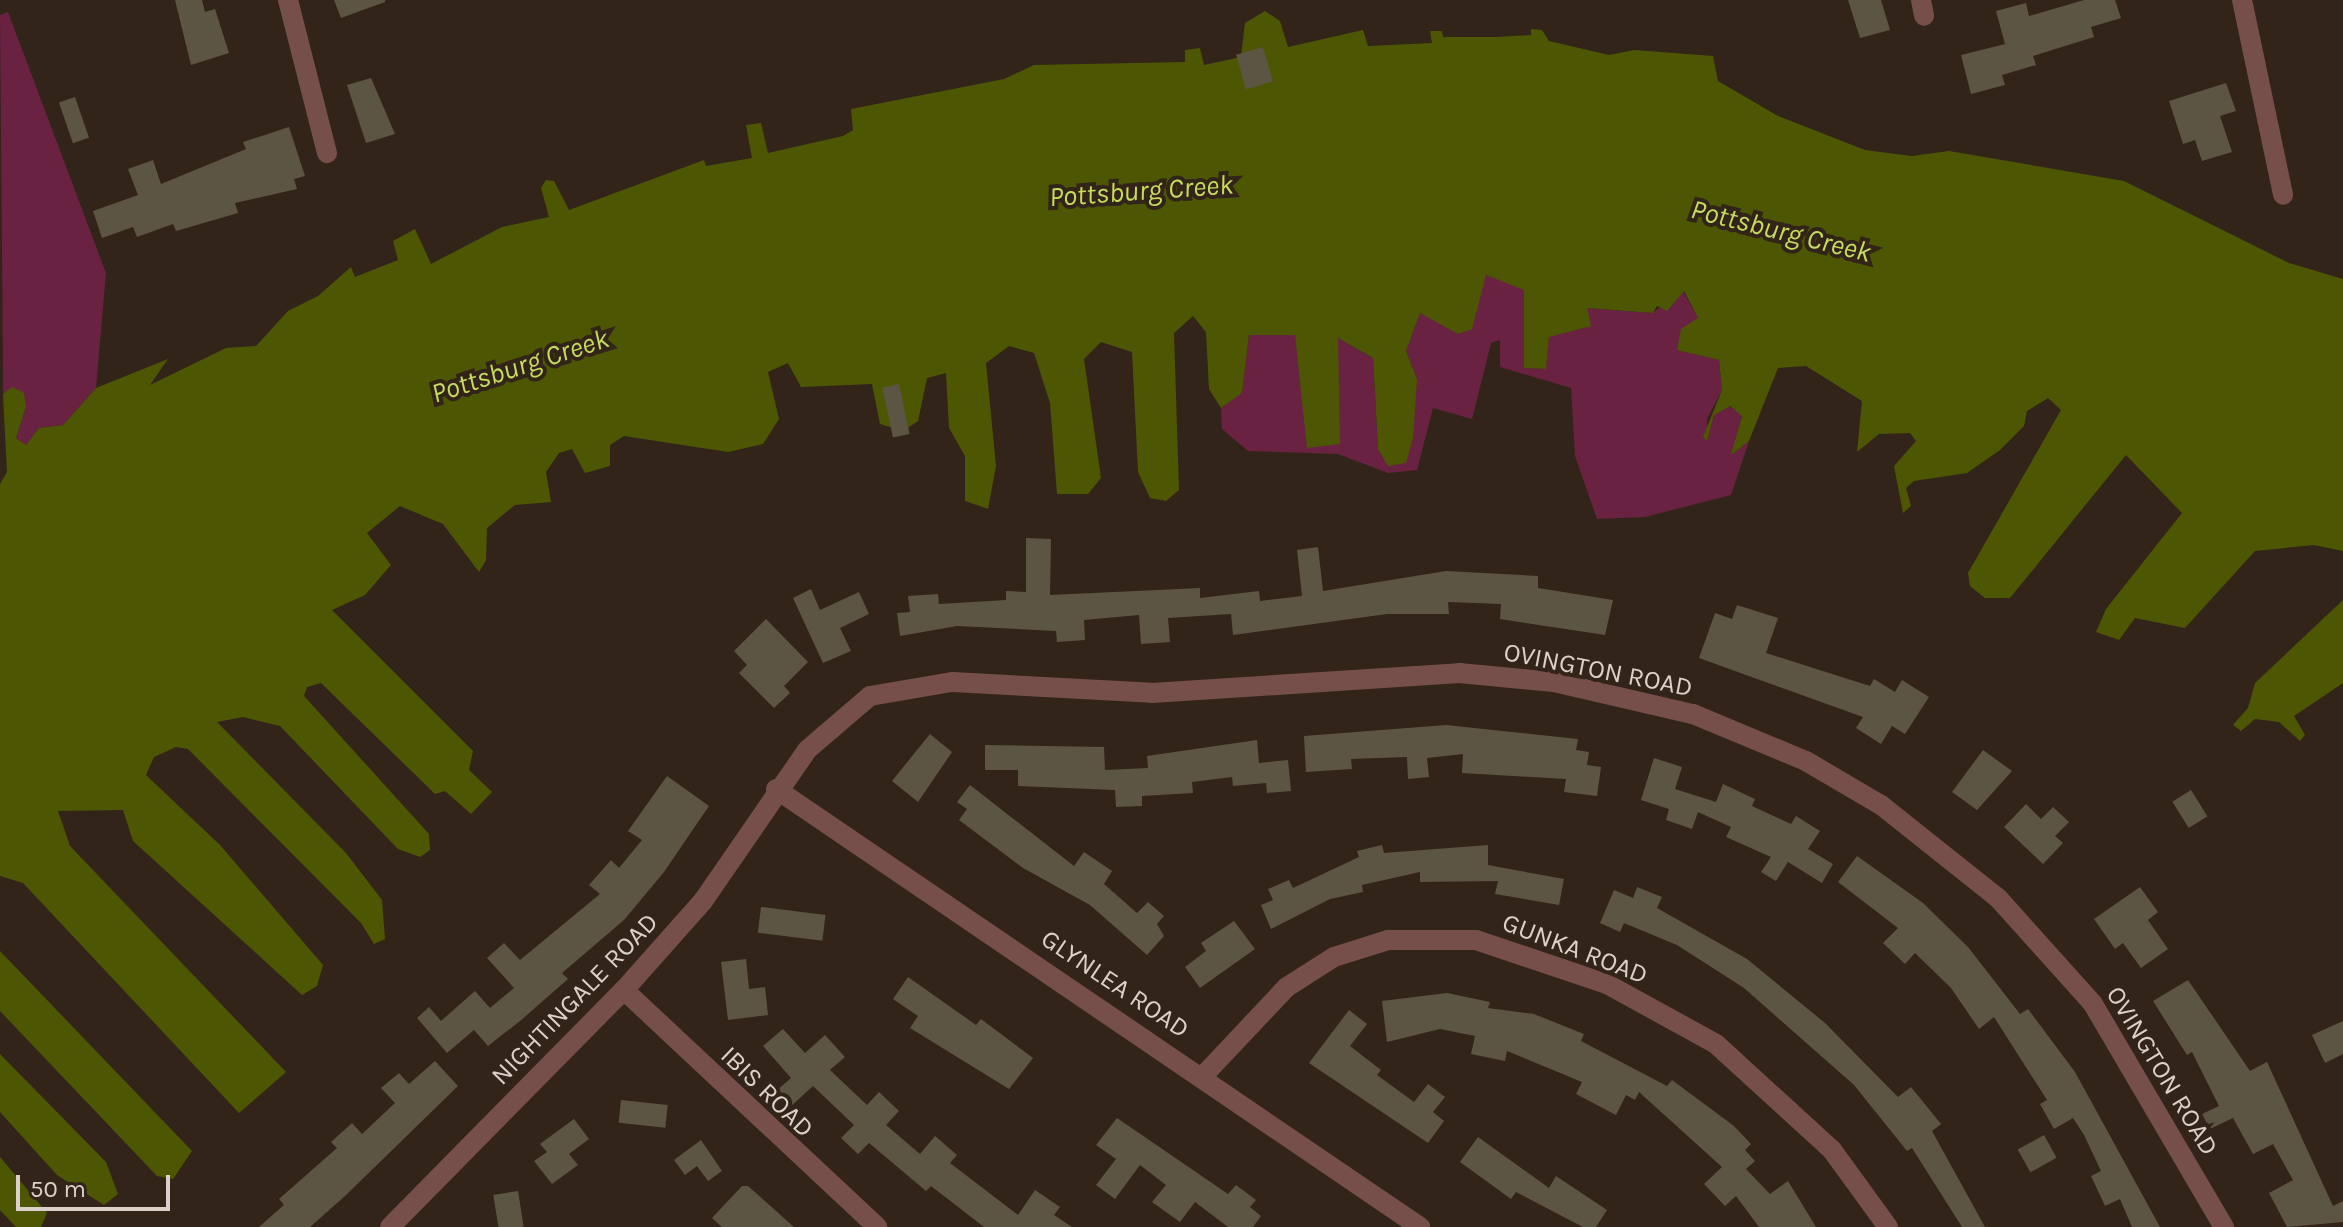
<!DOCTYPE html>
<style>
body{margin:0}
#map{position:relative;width:2343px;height:1227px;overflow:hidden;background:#332419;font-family:Karla,sans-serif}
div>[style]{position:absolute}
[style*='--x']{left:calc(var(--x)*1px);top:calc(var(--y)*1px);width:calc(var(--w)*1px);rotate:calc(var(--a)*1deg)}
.green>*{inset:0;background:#692241}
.water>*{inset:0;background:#4d5703}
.building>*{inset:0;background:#5c5543;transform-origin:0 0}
.minor>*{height:20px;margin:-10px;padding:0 10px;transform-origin:10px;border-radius:10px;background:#774f4a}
span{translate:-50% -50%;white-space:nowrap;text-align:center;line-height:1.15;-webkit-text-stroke:8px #332419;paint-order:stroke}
.street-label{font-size:26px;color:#dbd1ca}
.water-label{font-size:28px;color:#c7db5c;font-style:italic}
.scale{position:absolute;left:16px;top:1175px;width:154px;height:36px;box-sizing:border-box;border:4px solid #dbd1ca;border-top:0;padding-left:10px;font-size:24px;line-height:28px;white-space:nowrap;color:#dbd1ca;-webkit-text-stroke:6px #332419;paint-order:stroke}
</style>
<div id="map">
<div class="green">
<i style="clip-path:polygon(8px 12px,106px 273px,96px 388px,63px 425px,39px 428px,26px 445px,16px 438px,26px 407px,3px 393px,4px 487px,0 15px)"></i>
<i style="clip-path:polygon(1486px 275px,1524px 289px,1525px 368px,1546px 369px,1549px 336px,1590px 326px,1586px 308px,1652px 313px,1683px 291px,1698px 318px,1677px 350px,1719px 360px,1722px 390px,1707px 419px,1707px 440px,1714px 415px,1729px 406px,1742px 415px,1732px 454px,1749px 441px,1731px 495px,1645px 517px,1597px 519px,1575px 456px,1571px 388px,1500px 367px,1500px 340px,1491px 343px,1472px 419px,1433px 408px,1417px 470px,1388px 473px,1338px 454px,1248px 451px,1222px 429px,1221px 408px,1242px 392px,1249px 335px,1295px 334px,1308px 448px,1338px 338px,1373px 358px,1378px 449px,1417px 379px,1406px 351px,1420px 312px,1458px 334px)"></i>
</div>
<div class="water">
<i style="clip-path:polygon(1265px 11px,1280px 21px,1288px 47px,1363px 30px,1368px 46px,1432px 43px,1430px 31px,1442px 31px,1443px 37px,1496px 37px,1531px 35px,1531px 29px,1542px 30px,1549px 41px,1609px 55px,1634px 50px,1713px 56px,1718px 81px,1778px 116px,1865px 150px,1912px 156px,1949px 151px,2124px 181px,2289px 263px,2343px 279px,2343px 551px,2314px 545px,2255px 551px,2185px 628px,2135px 618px,2119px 640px,2096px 632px,2106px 609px,2182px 513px,2126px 455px,2010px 598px,1985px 598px,1970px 586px,1968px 573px,2061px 410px,2048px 398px,2027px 411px,2024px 426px,2000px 450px,1967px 473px,1914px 481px,1906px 488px,1911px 506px,1903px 513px,1894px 466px,1916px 441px,1910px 433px,1879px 434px,1857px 452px,1862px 401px,1806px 366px,1778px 368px,1749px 441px,1731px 455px,1742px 416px,1730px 406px,1714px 415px,1707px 441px,1703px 437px,1722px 390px,1719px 360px,1677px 350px,1681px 329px,1698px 318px,1684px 291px,1667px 311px,1657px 306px,1653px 313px,1587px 308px,1591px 326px,1549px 337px,1546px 369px,1524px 368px,1524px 290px,1486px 275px,1472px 329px,1458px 334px,1420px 313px,1406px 351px,1417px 379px,1413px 438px,1406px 463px,1388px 466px,1378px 449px,1373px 358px,1338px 338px,1340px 444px,1307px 448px,1295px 335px,1249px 335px,1242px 393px,1221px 408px,1209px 389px,1206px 332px,1193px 316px,1174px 333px,1179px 490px,1166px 501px,1150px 498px,1138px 472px,1132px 352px,1101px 342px,1084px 359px,1101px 478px,1088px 494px,1057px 494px,1050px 403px,1034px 353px,1009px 346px,986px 363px,996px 466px,988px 509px,965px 501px,965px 456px,949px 428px,946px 373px,927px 378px,918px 421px,903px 431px,880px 424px,872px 384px,801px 387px,788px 363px,768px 372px,779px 419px,763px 444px,728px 452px,624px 436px,610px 445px,610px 466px,585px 473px,572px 449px,559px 453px,546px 472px,551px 502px,515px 505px,487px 528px,486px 560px,479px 572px,443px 524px,400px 506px,367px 533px,391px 565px,365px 595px,332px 610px,473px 751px,469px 770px,492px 792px,471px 814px,445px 791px,435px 794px,321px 683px,307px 687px,304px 696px,429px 834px,430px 850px,420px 857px,398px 849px,280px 726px,243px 717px,217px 722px,346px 853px,382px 900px,385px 939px,374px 944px,361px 923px,188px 749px,176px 747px,154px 757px,146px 775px,220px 845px,323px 965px,317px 986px,302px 995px,133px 841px,123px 810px,58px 811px,70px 846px,286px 1072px,239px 1113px,23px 883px,0 876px,0 484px,7px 472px,3px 394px,12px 387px,24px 393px,26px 407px,16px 438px,26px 445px,39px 428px,63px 425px,96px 388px,168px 359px,150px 385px,226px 348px,256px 346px,288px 311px,318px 296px,351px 267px,355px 277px,398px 260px,393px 241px,415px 229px,431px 264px,502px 227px,549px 217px,541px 188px,546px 180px,554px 181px,569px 210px,704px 160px,706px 166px,752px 158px,746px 125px,761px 123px,768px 153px,843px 136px,853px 130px,851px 109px,1004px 79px,1034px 65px,1185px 62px,1185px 50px,1200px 48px,1204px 65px,1241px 57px,1245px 23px)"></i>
<i style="clip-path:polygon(2343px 600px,2343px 683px,2294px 716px,2305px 735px,2300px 741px,2279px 722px,2255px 719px,2241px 731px,2233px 725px,2248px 708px,2255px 683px)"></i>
<i style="clip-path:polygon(0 951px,192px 1151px,173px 1179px,157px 1176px,0 1011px)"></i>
<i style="clip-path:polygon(0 1054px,106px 1162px,118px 1194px,104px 1205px,57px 1175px,0 1112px)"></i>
<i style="clip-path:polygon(0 1157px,47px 1213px,41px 1227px,16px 1227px,0 1210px)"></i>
</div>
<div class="building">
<i style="clip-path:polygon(175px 0,202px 0,205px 12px,215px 9px,229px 53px,191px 65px)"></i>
<i style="clip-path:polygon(334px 0,385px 0,385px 2px,341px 18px)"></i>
<i style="clip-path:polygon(1848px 0,1881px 0,1890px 30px,1860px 38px)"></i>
<i style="clip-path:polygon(2084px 0,2115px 0,2121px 18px,2091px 27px,2094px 37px,2033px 56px,2036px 65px,2002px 75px,2005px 85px,1971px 94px,1961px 55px,2005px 44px,1996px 11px,2026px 3px,2029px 16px)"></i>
<i style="left:1263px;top:47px;width:36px;height:28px;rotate:74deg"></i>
<i style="clip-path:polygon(371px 78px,395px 134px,366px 143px,347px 85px)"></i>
<i style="clip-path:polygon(2226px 83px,2236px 111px,2220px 116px,2232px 152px,2202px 161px,2195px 140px,2183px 144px,2169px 101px)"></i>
<i style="left:75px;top:97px;width:43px;height:17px;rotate:71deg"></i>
<i style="clip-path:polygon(289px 127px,305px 176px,294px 179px,297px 189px,235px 203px,238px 213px,176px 231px,173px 224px,137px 237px,133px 227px,102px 238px,93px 211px,138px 195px,128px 169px,153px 160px,161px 184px,246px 149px,243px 142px)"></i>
<i style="left:899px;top:384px;width:51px;height:17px;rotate:78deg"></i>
<i style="clip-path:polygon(1026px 538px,1051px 539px,1050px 595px,1200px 588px,1200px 598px,1259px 591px,1260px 601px,1302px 596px,1297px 550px,1318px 547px,1323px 591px,1446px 571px,1538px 576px,1538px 588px,1613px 600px,1605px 635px,1500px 619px,1501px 604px,1448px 602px,1449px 614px,1387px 614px,1233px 635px,1231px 614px,1168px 618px,1170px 642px,1141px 644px,1139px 615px,1084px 620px,1085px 640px,1057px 642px,1056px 631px,957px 626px,900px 636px,897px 613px,910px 612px,908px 596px,938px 594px,939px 604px,1006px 600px,1006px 591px,1026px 592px)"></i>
<i style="clip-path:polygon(811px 589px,820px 610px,859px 592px,869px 614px,840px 628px,851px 651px,823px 663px,793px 598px)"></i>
<i style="clip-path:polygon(1737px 605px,1778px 618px,1766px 653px,1870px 686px,1874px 679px,1895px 692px,1902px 680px,1929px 697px,1905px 734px,1892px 726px,1881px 744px,1856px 728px,1863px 717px,1699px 658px,1715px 613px,1732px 619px)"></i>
<i style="clip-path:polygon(766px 619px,808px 662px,784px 686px,790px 693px,774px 708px,739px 673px,747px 665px,734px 651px)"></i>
<i style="clip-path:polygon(1446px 725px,1578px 739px,1576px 750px,1589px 752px,1587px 765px,1601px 767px,1597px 796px,1564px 792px,1566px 779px,1462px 773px,1463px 754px,1427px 758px,1429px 777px,1408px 779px,1407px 757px,1351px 759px,1352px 769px,1306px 772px,1304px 736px)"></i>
<i style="clip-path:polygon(930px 734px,952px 752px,918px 802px,892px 781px)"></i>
<i style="clip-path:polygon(1257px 740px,1259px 763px,1288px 760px,1291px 791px,1267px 793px,1266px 783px,1233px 786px,1232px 777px,1192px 782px,1193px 793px,1142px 796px,1142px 806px,1116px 807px,1115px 790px,1018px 786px,1018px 770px,985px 770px,985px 745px,1104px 747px,1105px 770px,1148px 768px,1147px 756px)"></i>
<i style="clip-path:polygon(1983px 750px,2012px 771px,1977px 810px,1952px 792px)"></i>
<i style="clip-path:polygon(1654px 758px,1682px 767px,1675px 789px,1716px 802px,1723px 784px,1755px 799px,1752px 806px,1791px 824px,1796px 816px,1820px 831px,1808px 849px,1833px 864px,1822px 883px,1788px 862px,1776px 881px,1761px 872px,1771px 857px,1726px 837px,1731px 827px,1698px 812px,1692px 829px,1666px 820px,1669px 809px,1641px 800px)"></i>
<i style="clip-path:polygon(667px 776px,709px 806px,664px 872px,624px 920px,562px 973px,568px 979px,520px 1021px,488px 1046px,474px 1030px,447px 1053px,417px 1018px,429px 1007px,441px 1021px,475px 991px,490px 1008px,514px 988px,487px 958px,504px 943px,520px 960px,600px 894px,589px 885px,611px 860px,619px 868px,642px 840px,628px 831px)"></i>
<i style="clip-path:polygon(970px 785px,1074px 866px,1084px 852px,1112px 871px,1104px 884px,1137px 913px,1148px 902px,1164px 916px,1157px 924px,1164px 936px,1147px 955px,1090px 905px,1023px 868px,959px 820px,967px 809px,957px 802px)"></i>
<i style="left:2191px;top:790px;width:31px;height:22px;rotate:58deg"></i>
<i style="clip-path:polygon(2026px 804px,2041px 819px,2053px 807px,2069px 822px,2055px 836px,2063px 843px,2043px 864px,2004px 827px)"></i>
<i style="clip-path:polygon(1382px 845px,1384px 853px,1488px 845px,1488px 865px,1564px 879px,1559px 905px,1495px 894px,1498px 881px,1420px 882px,1420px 872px,1362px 885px,1363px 892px,1330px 899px,1271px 929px,1261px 905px,1273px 900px,1268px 889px,1289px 880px,1293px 888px,1359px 857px,1357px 851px)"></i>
<i style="clip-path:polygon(1857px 856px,1923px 903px,1968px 947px,2020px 1014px,2028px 1009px,2075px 1072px,2160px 1227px,2132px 1227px,2120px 1199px,2105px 1206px,2091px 1176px,2101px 1171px,2084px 1135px,2073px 1118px,2054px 1129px,2040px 1104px,2047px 1100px,1994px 1017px,1979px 1029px,1951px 988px,1915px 953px,1905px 964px,1883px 943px,1898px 928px,1838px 882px)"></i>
<i style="clip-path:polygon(1637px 887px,1662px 897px,1657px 908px,1747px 959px,1825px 1023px,1898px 1097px,1911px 1087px,1941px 1124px,1932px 1131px,1985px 1227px,1962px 1227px,1912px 1148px,1907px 1151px,1854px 1085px,1744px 988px,1677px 945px,1624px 923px,1620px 932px,1600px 923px,1614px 890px,1633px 898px)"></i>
<i style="clip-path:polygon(2140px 887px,2158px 912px,2148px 920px,2168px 949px,2141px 968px,2123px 943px,2115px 949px,2094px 919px)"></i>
<i style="left:761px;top:907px;width:65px;height:26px;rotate:7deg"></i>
<i style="clip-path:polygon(1234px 921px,1255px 949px,1200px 988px,1185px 967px,1206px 951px,1201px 943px)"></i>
<i style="clip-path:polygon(746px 959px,749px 989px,765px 987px,768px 1015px,728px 1020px,721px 962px)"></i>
<i style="clip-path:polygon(908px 977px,976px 1025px,981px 1019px,1033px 1058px,1009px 1089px,910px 1028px,918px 1016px,893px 999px)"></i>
<i style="clip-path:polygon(2188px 980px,2250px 1071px,2267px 1062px,2333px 1206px,2343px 1201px,2343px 1222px,2287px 1227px,2269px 1193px,2293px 1180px,2273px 1144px,2253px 1154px,2233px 1118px,2210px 1129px,2202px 1114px,2219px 1106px,2192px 1052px,2187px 1055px,2153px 1001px)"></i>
<i style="clip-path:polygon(1447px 993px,1490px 1002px,1488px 1008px,1534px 1014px,1584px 1034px,1581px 1041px,1667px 1086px,1672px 1080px,1734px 1126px,1751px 1144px,1745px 1150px,1755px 1161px,1746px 1169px,1770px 1194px,1788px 1181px,1816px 1227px,1759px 1227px,1736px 1196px,1725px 1206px,1704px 1184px,1722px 1167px,1639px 1092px,1635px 1100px,1626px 1095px,1616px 1115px,1576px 1094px,1582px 1082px,1507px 1051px,1505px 1061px,1471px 1054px,1475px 1036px,1440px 1029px,1387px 1042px,1382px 1001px)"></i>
<i style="clip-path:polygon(1349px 1010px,1367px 1024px,1350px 1046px,1381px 1070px,1377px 1075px,1414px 1102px,1428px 1084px,1445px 1097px,1433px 1112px,1444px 1121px,1428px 1143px,1309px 1063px)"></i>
<i style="clip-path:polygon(2343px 1021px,2343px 1054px,2325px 1063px,2312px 1035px)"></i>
<i style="clip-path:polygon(783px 1029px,805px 1053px,825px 1035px,845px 1057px,830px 1070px,867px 1105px,879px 1092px,899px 1111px,886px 1125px,920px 1154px,935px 1136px,957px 1155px,950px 1163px,1018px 1215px,1035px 1190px,1060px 1207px,1054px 1215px,1072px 1227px,984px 1227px,931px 1186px,926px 1191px,869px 1143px,858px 1154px,841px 1138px,854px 1125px,813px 1086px,789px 1108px,775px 1092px,791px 1078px,763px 1046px)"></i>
<i style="clip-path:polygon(435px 1061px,458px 1086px,345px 1196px,310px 1227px,259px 1227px,284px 1205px,279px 1199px,337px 1148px,331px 1142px,352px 1123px,362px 1134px,395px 1103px,381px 1088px,399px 1073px,409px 1084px)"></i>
<i style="left:621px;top:1100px;width:47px;height:23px;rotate:6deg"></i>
<i style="clip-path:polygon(1117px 1118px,1228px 1194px,1236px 1185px,1256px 1200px,1250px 1207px,1261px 1216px,1253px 1227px,1228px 1227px,1195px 1202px,1180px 1222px,1152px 1202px,1166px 1185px,1140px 1165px,1115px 1199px,1096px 1185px,1116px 1159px,1096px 1145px)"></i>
<i style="clip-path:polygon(574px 1119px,589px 1139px,569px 1154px,578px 1165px,552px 1184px,534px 1161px,547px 1152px,540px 1144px)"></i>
<i style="left:2044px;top:1135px;width:26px;height:30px;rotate:61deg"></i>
<i style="clip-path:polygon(1478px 1137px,1549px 1188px,1556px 1176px,1607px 1210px,1596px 1227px,1583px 1227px,1516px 1192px,1511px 1199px,1460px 1162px)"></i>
<i style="clip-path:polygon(701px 1140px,722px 1171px,708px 1181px,697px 1166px,685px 1175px,674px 1160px)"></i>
<i style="clip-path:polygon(742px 1186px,748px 1186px,794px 1227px,722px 1227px,712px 1218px)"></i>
<i style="left:518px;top:1191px;width:36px;height:25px;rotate:81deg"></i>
</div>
<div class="minor">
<i style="--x:288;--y:0;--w:158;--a:75.7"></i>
<i style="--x:1921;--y:0;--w:16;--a:79"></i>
<i style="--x:2242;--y:0;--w:199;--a:78.1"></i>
<i style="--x:776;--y:789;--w:779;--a:34.22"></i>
<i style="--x:624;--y:990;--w:347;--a:43.1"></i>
<i style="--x:1203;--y:1076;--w:122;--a:-46.7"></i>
<i style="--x:1287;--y:987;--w:56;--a:-32.6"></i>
<i style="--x:1334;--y:957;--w:57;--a:-17.5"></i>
<i style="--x:1388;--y:940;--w:88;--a:0"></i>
<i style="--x:1476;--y:940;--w:138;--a:18.6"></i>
<i style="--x:1607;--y:984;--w:124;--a:28.8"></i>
<i style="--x:1716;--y:1044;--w:157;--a:42.4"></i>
<i style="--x:1832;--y:1150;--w:95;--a:54"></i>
<i style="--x:390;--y:1227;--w:333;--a:-45.4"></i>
<i style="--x:624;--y:990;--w:119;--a:-48.4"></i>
<i style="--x:703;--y:901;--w:183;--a:-55.4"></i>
<i style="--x:807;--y:750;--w:83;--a:-40.6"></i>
<i style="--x:870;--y:696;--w:83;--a:-9.7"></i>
<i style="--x:952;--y:682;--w:200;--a:3.1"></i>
<i style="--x:1152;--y:693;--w:308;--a:-3.7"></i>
<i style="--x:1459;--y:673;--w:95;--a:5.4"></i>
<i style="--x:1554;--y:682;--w:143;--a:13"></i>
<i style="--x:1693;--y:714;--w:122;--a:22.6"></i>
<i style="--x:1806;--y:761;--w:87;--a:30.4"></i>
<i style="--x:1881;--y:805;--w:149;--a:38.5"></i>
<i style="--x:1998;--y:898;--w:142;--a:48.1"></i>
<i style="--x:2093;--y:1004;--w:259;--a:59.6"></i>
</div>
<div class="street-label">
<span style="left:1598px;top:670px;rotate:11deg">OVINGTON ROAD</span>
<span style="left:1575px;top:949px;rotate:21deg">GUNKA ROAD</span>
<span style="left:1115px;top:984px;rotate:34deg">GLYNLEA ROAD</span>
<span style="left:575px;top:999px;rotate:-46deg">NIGHTINGALE ROAD</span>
<span style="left:2162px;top:1071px;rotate:59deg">OVINGTON ROAD</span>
<span style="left:767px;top:1092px;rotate:44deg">IBIS ROAD</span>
</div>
<div class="water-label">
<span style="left:1141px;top:191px;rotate:-4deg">Pottsburg Creek</span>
<span style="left:1781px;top:231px;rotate:14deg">Pottsburg Creek</span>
<span style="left:520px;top:366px;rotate:-18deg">Pottsburg Creek</span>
</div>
<div class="scale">50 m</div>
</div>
